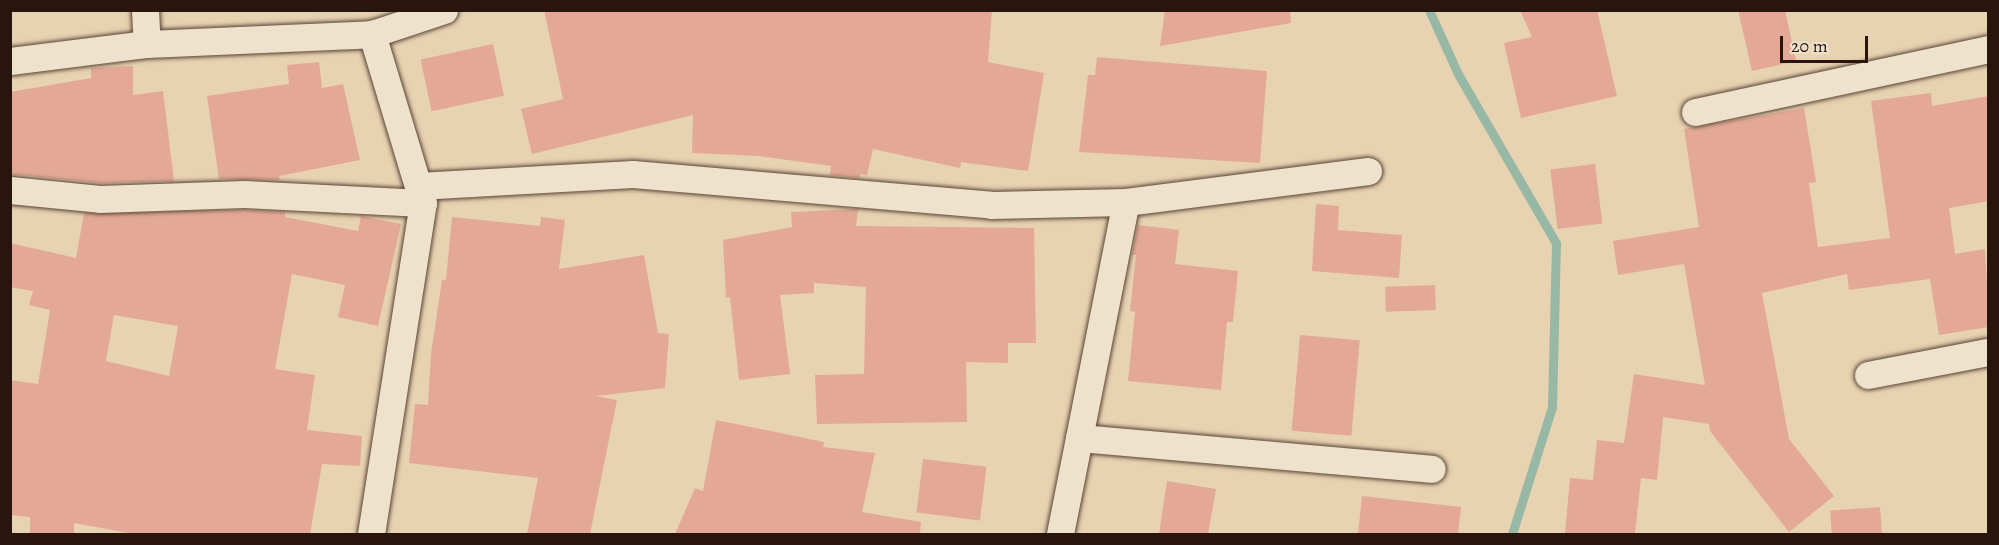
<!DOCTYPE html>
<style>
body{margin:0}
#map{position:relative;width:1999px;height:545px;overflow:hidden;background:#e7d2b1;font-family:Alegreya,serif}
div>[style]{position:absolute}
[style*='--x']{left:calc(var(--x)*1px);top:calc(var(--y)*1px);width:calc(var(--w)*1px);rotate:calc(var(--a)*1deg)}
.stream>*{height:9px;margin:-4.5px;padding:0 4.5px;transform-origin:4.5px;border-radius:4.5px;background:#98b8a6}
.building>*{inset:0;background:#e4a996;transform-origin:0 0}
.roads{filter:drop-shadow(0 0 2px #594436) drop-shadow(0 0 2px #594436)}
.minor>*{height:27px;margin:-13.5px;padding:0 13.5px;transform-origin:13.5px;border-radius:13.5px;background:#efe2cc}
span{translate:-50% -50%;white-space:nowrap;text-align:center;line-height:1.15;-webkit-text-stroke:5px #efe2cc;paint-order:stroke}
.frame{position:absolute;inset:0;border:12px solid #2a150d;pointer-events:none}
.scale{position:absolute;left:1780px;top:36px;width:88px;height:27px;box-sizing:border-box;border:3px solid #2a150d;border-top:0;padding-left:8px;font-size:18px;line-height:21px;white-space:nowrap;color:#2a150d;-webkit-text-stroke:4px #efe2cc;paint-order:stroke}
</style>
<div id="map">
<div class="stream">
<i style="--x:1429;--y:10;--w:70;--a:65.6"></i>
<i style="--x:1458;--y:74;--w:195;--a:59.9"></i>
<i style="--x:1556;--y:243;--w:164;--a:91.4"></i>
<i style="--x:1552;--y:407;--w:133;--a:107.5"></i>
</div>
<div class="building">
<i style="clip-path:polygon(544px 10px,992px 10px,988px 62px,1044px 73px,1028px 171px,961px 162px,960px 168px,873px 149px,867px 175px,860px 174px,860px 178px,830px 175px,831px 166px,759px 156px,692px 153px,693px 115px,532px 154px,521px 109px,563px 99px)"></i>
<i style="clip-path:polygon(1165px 10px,1290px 10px,1291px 23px,1160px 46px)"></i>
<i style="clip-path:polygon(1520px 10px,1597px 10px,1617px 96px,1521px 118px,1504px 43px,1532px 37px)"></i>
<i style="clip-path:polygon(1738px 10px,1785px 10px,1796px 61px,1752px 71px)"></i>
<i style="left:493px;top:44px;width:53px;height:74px;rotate:78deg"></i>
<i style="clip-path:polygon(1097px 57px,1267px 71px,1260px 163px,1079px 152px,1088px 75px,1095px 75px)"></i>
<i style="clip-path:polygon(319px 62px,322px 88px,343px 84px,360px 160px,279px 176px,280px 180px,219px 179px,207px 96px,289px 84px,287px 65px)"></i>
<i style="clip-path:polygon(133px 66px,133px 95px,163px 91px,174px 181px,101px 183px,10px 174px,10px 92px,91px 78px,91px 68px)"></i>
<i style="clip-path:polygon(1931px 93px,1932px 106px,1989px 96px,1989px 201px,1949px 208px,1955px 254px,1985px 249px,1989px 327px,1939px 335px,1930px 279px,1849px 290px,1847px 274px,1762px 293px,1789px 439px,1834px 496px,1789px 532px,1710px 431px,1709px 424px,1663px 417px,1657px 480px,1641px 478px,1635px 534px,1565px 534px,1570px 478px,1593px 480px,1597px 440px,1624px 443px,1634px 374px,1705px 385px,1684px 264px,1618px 275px,1613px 241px,1699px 227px,1684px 129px,1804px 108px,1816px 182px,1809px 183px,1818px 247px,1890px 238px,1871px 101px)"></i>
<i style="left:1595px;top:164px;width:60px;height:45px;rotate:83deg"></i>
<i style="clip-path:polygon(1316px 204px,1339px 206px,1338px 230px,1402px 235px,1399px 278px,1312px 271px)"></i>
<i style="clip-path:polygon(858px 209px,856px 226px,1034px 228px,1036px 343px,1008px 343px,1008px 363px,966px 362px,967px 422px,817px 424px,815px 375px,864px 374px,866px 287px,814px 283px,814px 293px,780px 295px,790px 374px,739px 380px,730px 297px,726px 298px,723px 240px,792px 227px,791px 212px)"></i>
<i style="clip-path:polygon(evenodd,244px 210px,285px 212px,285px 217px,358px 231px,361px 216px,401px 224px,378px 326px,338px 317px,345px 285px,292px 274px,275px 369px,315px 375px,307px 430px,362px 436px,360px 466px,322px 464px,310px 534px,134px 534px,74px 523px,74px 534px,30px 534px,30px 517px,10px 515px,10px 380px,38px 384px,50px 310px,29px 305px,33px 291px,10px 287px,10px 243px,76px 258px,84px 213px,244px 210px,114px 315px,178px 326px,169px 376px,106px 361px,114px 315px)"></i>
<i style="clip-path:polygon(452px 217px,540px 226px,541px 217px,565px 220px,559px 269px,644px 255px,658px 333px,669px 334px,665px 388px,596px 396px,617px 400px,590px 534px,527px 534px,538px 478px,409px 463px,415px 404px,428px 405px,431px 354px,442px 280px,446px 280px)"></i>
<i style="clip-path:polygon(1138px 225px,1179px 230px,1175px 264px,1238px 271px,1233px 322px,1227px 322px,1221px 390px,1128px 381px,1135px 312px,1130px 311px,1136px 255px,1132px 255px)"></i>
<i style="left:1435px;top:285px;width:25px;height:50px;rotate:88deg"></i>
<i style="left:1300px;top:335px;width:60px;height:96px;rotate:5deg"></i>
<i style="clip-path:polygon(716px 420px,824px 442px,823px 447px,875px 453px,862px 512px,921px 522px,920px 534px,675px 534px,695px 488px,703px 491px)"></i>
<i style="left:923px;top:459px;width:64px;height:54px;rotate:7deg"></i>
<i style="clip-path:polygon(1167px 481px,1216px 489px,1208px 534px,1159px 534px)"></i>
<i style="clip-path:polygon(1362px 496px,1461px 507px,1458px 534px,1358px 534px)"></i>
<i style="left:1880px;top:507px;width:27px;height:50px;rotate:86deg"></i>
</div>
<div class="roads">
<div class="minor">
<i style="--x:145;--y:10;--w:34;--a:87"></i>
<i style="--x:10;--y:61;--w:138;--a:-7.1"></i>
<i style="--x:147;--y:44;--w:225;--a:-2.5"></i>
<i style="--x:372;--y:34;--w:76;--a:-18.4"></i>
<i style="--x:1695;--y:112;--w:300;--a:-12.1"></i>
<i style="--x:418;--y:186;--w:215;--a:-3.2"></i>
<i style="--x:633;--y:174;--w:359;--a:4.9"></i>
<i style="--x:991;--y:205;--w:135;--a:-1.3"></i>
<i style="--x:1126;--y:202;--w:244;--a:-7.3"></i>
<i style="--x:10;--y:190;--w:90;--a:5.7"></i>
<i style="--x:100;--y:199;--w:144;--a:-2"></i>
<i style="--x:244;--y:194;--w:179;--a:2.9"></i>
<i style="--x:1868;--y:375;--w:122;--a:-10.9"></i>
<i style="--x:1079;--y:438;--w:354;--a:5"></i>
<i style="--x:371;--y:534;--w:335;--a:-81.1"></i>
<i style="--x:423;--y:203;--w:177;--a:-106.8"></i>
<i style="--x:1060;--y:534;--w:338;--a:-78.8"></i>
</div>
</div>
<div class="frame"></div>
<div class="scale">20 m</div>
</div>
